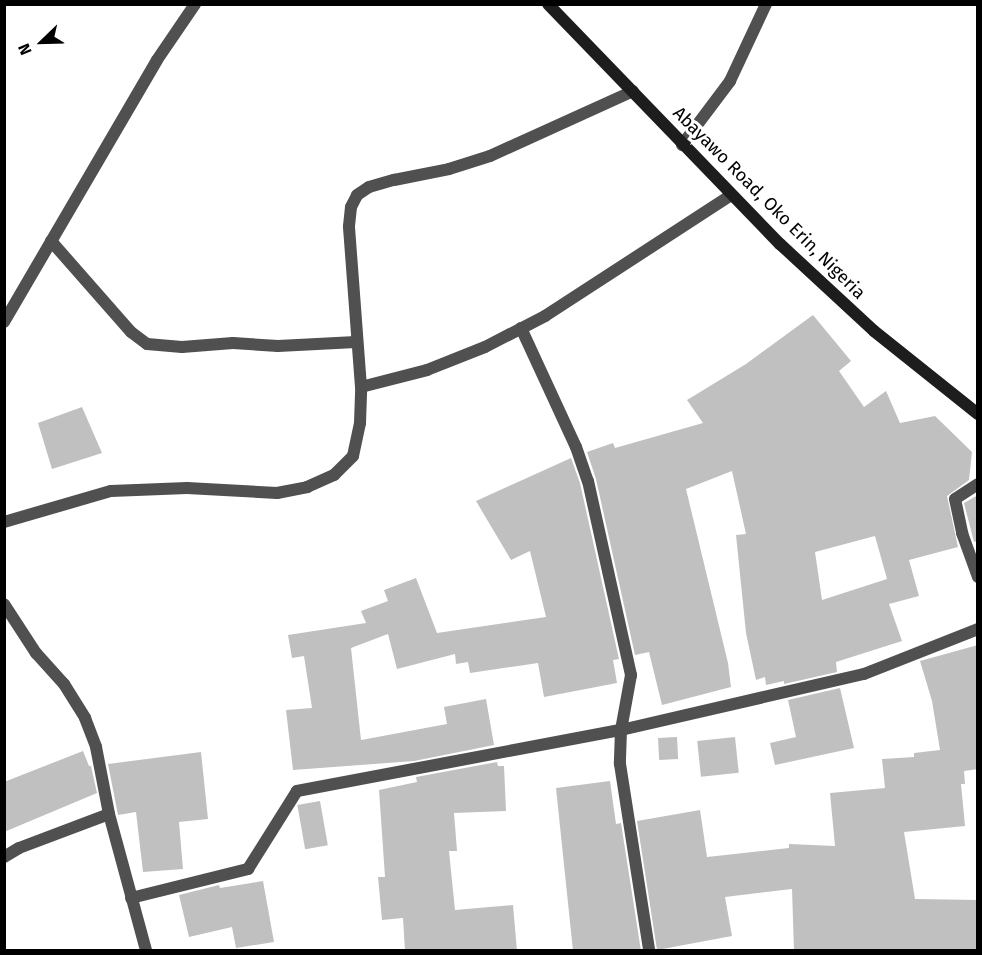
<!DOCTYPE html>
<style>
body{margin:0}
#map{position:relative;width:982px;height:955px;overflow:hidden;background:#fff;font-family:"Fira Sans",sans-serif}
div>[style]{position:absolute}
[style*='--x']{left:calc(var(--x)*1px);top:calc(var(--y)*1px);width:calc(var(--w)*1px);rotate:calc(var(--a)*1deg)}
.building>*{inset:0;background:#c0c0c0;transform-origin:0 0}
.street>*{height:12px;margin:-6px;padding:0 6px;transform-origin:6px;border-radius:6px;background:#505050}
.secondary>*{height:12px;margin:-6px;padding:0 6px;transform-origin:6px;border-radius:6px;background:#1d1d1d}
span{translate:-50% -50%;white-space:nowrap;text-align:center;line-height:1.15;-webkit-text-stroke:6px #fff;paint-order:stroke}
.street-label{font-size:18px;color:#000}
.frame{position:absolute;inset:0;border:6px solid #000;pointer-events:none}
.north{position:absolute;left:12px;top:12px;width:60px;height:60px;-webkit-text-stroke:4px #fff;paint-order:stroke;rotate:247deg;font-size:16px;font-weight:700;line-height:24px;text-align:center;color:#000}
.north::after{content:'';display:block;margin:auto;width:21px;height:27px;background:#000;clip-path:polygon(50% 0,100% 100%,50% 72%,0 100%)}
</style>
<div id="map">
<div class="building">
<i style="clip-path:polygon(evenodd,813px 315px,851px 361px,839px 371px,864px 407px,886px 391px,900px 423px,935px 416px,972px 452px,969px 480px,947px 496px,958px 547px,909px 560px,919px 596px,889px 604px,902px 641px,836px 662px,837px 672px,784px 684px,784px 681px,766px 685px,765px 677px,756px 680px,746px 633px,736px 535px,746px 534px,732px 471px,686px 489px,728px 663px,731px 687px,662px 705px,649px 652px,635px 655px,596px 479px,587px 452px,613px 443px,615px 448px,703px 423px,687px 400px,746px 364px,813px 315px,875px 536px,887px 579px,822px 600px,815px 552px,875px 536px)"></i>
<i style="clip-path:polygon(82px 407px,102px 453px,52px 469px,38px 423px)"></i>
<i style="clip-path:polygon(571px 458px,580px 483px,619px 659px,613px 660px,617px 683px,544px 697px,538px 663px,470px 673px,468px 662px,456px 664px,455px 654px,397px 669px,388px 634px,351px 648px,361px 740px,447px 724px,444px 707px,486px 699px,494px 745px,414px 761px,293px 770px,286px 710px,312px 708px,304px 656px,292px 658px,288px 635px,366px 623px,361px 611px,388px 601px,384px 590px,416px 578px,437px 633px,546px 617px,530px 551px,511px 560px,476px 501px)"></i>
<i style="clip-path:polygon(978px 495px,978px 541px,974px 542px,964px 503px)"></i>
<i style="clip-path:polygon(978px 645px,978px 769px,964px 771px,965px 784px,961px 784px,965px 826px,904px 832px,915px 899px,978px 900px,978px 951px,794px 951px,792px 889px,725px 897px,732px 936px,657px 950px,637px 821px,700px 810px,707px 857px,789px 848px,789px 844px,835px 846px,830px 793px,885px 788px,882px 759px,914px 757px,914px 753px,940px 750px,932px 701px,920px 661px)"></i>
<i style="clip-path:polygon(840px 688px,854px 748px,775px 765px,770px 743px,796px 737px,788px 700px)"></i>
<i style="left:677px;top:737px;width:22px;height:19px;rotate:87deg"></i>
<i style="left:735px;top:737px;width:36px;height:38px;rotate:84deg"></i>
<i style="clip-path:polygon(83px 751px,89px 766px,91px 766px,97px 793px,4px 832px,4px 782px)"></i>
<i style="clip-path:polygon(201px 752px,208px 819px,179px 822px,183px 869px,143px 872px,136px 812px,118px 815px,108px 764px)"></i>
<i style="clip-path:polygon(497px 762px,498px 766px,504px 766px,506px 811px,454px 813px,457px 851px,449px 851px,455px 910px,513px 905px,517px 951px,405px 951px,403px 918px,382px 920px,378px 877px,385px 877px,379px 790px,417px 782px,416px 777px)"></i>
<i style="clip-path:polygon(610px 781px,616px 824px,621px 823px,641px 951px,573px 951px,556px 788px)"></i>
<i style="left:320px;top:801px;width:45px;height:23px;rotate:80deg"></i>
<i style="clip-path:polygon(263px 881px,274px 942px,236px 948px,232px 927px,189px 937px,179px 895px,219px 885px,220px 888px)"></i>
</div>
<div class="street">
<i style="--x:682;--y:145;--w:80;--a:-53.1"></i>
<i style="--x:730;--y:81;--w:85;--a:-64.9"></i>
<i style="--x:51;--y:241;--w:121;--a:48.7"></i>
<i style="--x:131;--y:332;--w:20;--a:37"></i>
<i style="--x:147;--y:344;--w:35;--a:5"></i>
<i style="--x:182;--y:347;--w:51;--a:-4.5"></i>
<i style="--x:233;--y:343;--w:45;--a:3.8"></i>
<i style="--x:278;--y:346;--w:78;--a:-2.9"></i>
<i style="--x:4;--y:322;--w:303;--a:-59.7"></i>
<i style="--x:157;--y:60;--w:68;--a:-55.8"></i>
<i style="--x:521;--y:328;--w:131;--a:65.2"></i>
<i style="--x:576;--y:447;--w:36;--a:71"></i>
<i style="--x:588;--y:481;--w:199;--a:77.5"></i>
<i style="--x:631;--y:675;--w:56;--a:100.3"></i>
<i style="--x:621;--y:730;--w:34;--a:92"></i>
<i style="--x:620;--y:764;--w:188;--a:81.1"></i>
<i style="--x:361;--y:387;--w:68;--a:-14.4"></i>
<i style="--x:427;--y:370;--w:62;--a:-21.6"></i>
<i style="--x:485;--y:347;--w:68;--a:-27.3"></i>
<i style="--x:545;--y:316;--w:222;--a:-33"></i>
<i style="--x:978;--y:484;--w:27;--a:147"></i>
<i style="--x:955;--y:499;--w:35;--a:78"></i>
<i style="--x:962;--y:533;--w:47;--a:70"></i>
<i style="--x:4;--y:522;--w:111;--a:-16.2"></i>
<i style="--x:111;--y:491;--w:76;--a:-2.3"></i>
<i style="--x:187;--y:488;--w:90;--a:3.2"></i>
<i style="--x:277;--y:493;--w:31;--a:-11"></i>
<i style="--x:307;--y:487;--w:30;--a:-24"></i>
<i style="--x:334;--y:475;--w:27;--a:-45"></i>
<i style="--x:353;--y:456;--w:34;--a:-78"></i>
<i style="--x:360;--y:423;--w:36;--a:-88"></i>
<i style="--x:361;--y:387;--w:161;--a:-94.3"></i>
<i style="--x:349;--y:226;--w:19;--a:-84"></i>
<i style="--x:351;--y:207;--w:13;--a:-63"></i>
<i style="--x:357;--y:195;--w:14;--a:-34"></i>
<i style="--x:369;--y:187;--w:26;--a:-16"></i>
<i style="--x:394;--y:180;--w:56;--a:-11.3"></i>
<i style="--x:449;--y:169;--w:43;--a:-17.6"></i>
<i style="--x:490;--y:156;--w:157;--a:-24.4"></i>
<i style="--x:4;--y:604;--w:59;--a:56.9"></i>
<i style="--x:36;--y:653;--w:42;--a:47.9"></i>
<i style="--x:64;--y:684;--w:40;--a:58"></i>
<i style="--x:85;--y:718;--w:31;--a:69"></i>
<i style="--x:96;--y:747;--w:68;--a:79"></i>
<i style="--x:109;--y:814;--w:141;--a:74.8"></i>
<i style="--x:4;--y:857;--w:17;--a:-31"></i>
<i style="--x:19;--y:848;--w:96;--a:-20.7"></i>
<i style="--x:131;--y:898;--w:121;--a:-13.9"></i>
<i style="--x:248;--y:869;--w:92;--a:-57.9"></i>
<i style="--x:297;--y:791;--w:330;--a:-10.7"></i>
<i style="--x:621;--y:730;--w:249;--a:-13"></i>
<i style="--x:864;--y:674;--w:123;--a:-21.5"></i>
</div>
<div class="secondary">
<i style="--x:548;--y:4;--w:334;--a:46"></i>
<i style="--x:780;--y:244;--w:128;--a:42.8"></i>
<i style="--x:874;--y:331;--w:133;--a:38.6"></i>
</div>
<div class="street-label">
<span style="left:769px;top:203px;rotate:45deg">Abayawo Road, Oko Erin, Nigeria</span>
</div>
<div class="frame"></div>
<div class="north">N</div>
</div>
